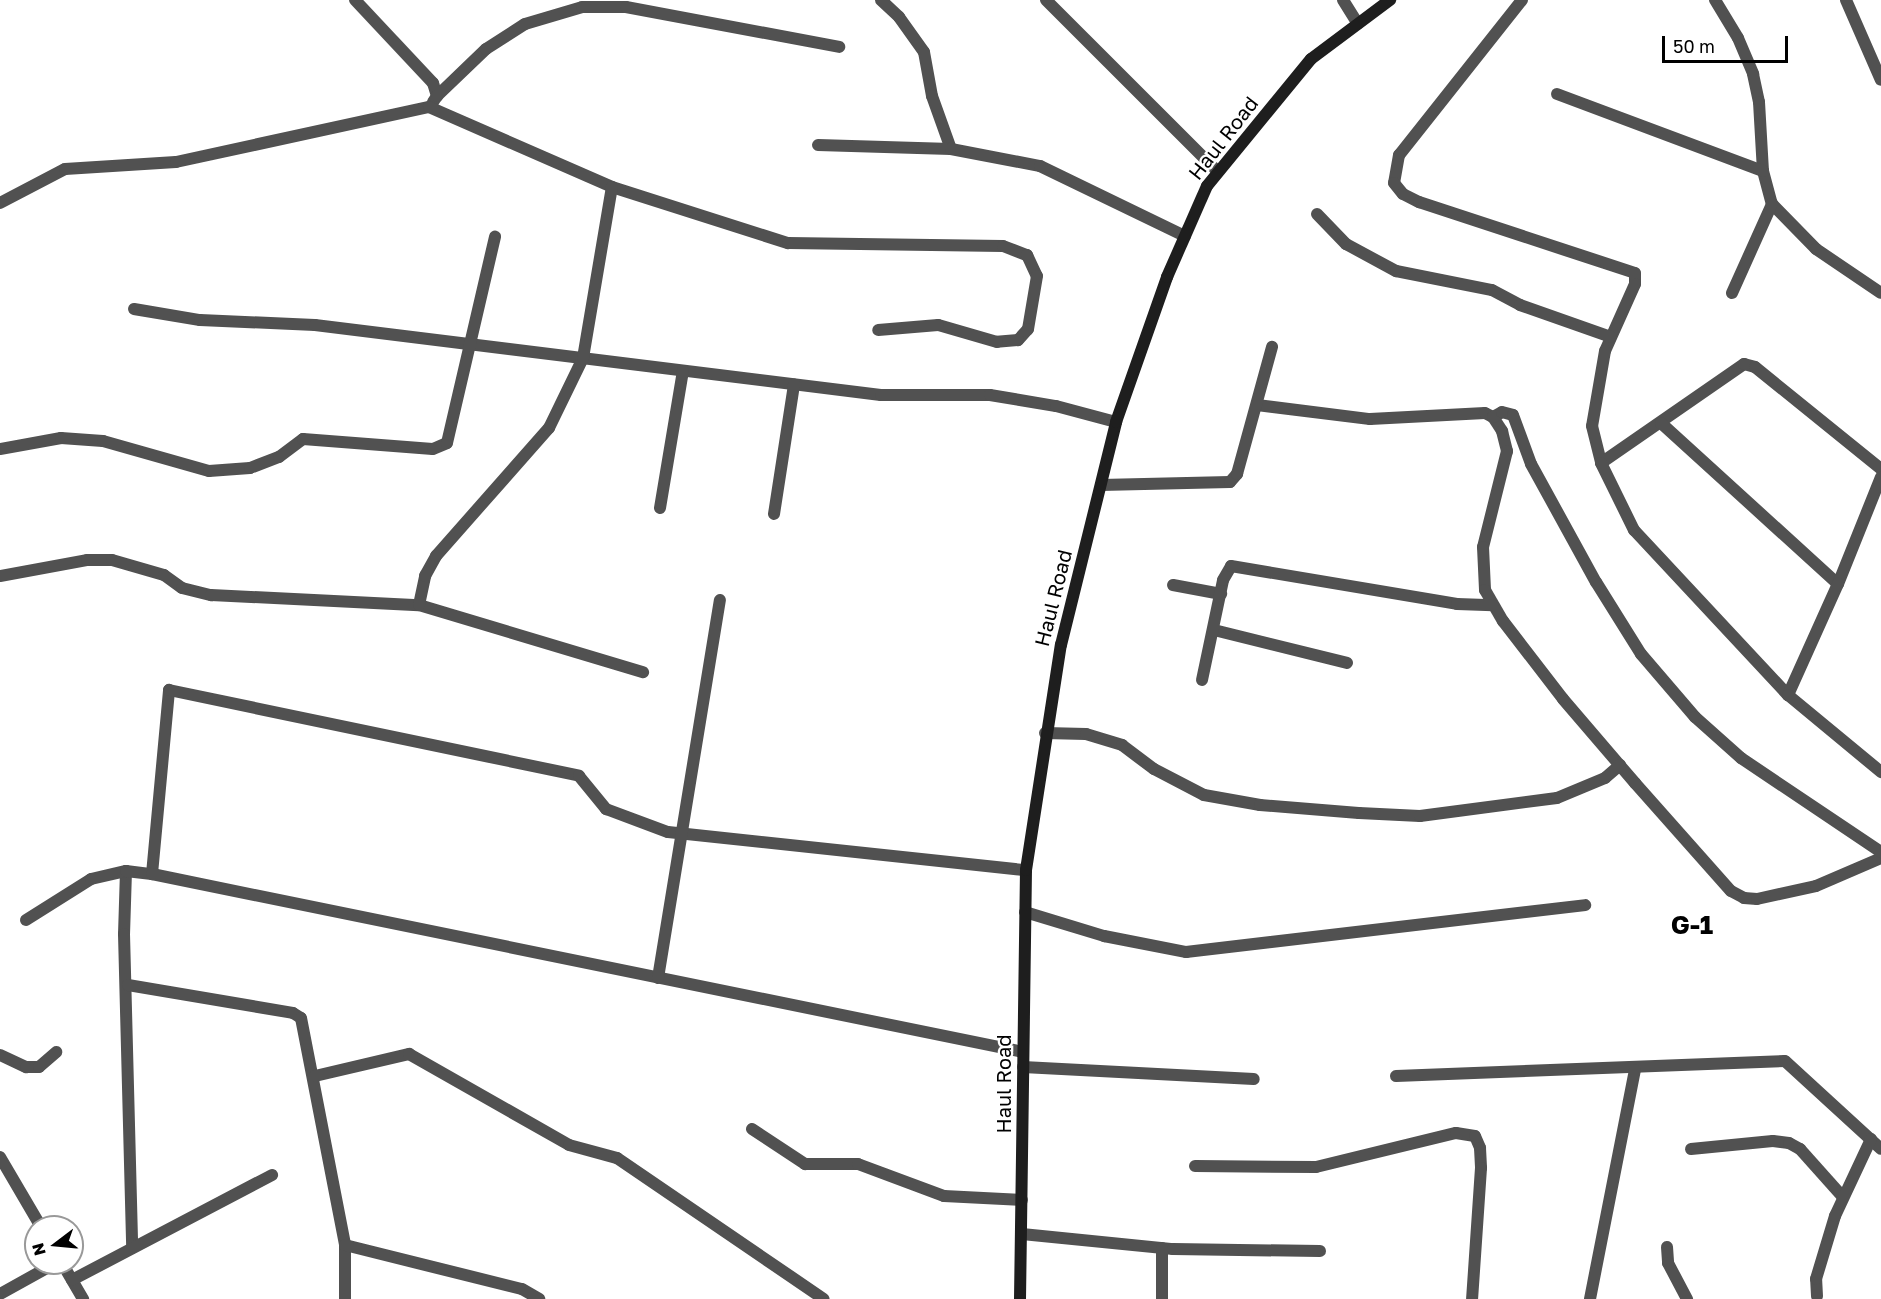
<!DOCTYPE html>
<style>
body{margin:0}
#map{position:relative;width:1881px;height:1299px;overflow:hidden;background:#fff;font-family:"Golos Text",sans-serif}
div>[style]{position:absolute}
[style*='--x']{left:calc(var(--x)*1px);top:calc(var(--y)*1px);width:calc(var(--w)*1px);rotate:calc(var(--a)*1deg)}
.minor>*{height:12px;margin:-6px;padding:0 6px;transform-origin:6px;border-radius:6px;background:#515151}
.secondary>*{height:12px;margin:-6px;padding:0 6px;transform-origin:6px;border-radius:6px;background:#1e1e1e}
span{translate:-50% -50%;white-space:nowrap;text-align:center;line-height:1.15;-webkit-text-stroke:4.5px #fff;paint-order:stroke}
.street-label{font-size:20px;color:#000}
.district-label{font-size:26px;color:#000;font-weight:700}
.north{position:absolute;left:24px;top:1215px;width:60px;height:60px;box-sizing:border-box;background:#fff;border:2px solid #999;border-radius:50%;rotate:254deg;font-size:16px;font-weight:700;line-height:24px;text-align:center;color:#000}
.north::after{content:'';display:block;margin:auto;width:21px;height:27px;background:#000;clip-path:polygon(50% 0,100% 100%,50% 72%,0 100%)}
.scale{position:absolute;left:1662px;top:36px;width:126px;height:27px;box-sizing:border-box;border:3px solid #000;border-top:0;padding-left:8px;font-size:18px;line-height:21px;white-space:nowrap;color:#000;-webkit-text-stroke:4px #fff;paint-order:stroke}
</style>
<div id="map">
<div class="minor">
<i style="--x:355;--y:0;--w:114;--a:46.8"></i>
<i style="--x:433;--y:83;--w:14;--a:73"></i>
<i style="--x:437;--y:96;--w:7;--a:124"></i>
<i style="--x:881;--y:0;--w:25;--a:43"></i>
<i style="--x:899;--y:17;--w:43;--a:54.5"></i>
<i style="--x:924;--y:52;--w:45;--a:79.7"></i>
<i style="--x:932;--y:96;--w:56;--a:70.3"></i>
<i style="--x:1046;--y:0;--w:243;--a:45"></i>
<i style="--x:1343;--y:0;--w:28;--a:58"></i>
<i style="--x:1522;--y:0;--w:198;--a:128.4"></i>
<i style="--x:1399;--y:155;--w:28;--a:100"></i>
<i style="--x:1394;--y:183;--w:14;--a:51"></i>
<i style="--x:1403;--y:194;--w:18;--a:27"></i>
<i style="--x:1419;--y:202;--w:227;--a:18.2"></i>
<i style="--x:1635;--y:273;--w:11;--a:90"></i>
<i style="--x:1635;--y:284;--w:73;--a:114.1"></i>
<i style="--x:1605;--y:351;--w:76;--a:99.8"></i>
<i style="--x:1592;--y:426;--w:38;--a:76"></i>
<i style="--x:1601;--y:463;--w:174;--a:-34.7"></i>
<i style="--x:1744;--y:364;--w:11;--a:15"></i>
<i style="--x:1755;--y:367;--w:162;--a:39"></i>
<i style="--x:1715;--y:0;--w:44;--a:58.8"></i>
<i style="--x:1738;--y:38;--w:39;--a:67"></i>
<i style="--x:1753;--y:74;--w:29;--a:78"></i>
<i style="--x:1759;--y:102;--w:69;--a:86.7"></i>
<i style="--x:1763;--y:171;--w:34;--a:75"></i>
<i style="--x:1772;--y:204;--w:63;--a:45.6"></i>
<i style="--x:1816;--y:249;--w:78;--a:34.1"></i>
<i style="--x:1846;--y:0;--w:87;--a:66.4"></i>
<i style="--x:1557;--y:94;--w:220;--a:20.5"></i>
<i style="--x:437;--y:96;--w:68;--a:-43.8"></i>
<i style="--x:486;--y:49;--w:46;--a:-32.7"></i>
<i style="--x:525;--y:24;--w:59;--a:-16.6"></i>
<i style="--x:582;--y:7;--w:44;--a:0"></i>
<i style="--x:626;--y:7;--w:217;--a:10.6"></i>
<i style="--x:818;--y:145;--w:133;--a:1.7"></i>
<i style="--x:951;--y:149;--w:91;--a:10.8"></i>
<i style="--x:1040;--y:166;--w:161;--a:25.8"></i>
<i style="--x:0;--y:203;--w:73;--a:-27.6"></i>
<i style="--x:65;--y:169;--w:111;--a:-3.6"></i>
<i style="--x:176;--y:162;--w:259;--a:-12.3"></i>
<i style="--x:429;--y:107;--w:200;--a:23.6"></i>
<i style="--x:612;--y:187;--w:185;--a:17.7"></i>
<i style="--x:788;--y:243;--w:215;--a:0.8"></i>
<i style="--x:1003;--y:246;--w:26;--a:21"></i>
<i style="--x:1027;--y:255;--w:23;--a:65"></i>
<i style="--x:1037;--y:276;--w:54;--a:99.6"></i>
<i style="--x:1028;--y:329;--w:15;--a:132"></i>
<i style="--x:1018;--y:340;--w:21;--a:175"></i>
<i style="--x:997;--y:342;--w:61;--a:-163.9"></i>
<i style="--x:938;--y:325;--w:60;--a:175.2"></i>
<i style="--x:1317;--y:214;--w:42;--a:46"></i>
<i style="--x:1346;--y:244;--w:57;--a:28.4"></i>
<i style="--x:1396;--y:271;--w:98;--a:11.2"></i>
<i style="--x:1492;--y:290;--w:32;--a:28"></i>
<i style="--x:1520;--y:305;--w:96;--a:19.4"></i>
<i style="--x:1732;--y:293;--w:98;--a:-65.8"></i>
<i style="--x:134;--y:309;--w:67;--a:9.5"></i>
<i style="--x:200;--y:320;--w:115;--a:2.5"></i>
<i style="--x:315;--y:325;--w:570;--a:7.05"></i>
<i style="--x:881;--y:395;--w:109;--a:0"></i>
<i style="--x:990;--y:395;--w:67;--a:9.5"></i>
<i style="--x:1056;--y:406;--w:62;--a:14.9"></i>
<i style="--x:1257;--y:405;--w:114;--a:7.1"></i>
<i style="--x:1370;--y:419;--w:115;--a:-3"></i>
<i style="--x:1485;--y:413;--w:9;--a:27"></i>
<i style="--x:1493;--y:417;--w:17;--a:57"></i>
<i style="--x:1502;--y:431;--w:21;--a:76"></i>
<i style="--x:1507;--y:451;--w:99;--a:104"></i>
<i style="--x:1483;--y:547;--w:43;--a:87.3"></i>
<i style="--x:1485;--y:590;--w:36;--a:60"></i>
<i style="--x:1503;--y:621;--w:98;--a:52.4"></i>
<i style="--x:1563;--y:699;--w:111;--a:49.4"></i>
<i style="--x:1635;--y:783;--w:144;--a:48.4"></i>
<i style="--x:1731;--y:891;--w:15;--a:28"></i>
<i style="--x:1744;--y:898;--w:13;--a:4"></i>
<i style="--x:1757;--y:899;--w:60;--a:-12.4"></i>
<i style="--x:1816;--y:886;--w:71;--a:-23.3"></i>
<i style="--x:1493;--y:417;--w:10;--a:-29"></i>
<i style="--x:1502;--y:412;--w:11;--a:15"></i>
<i style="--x:1513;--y:415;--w:52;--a:69.8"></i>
<i style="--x:1531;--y:464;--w:135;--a:61.2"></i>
<i style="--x:1596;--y:582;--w:85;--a:58"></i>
<i style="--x:1641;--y:654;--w:83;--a:49.4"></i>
<i style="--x:1695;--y:717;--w:62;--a:41.7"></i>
<i style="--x:1741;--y:758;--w:169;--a:33.9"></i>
<i style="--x:1661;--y:423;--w:239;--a:42.3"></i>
<i style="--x:1838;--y:584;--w:115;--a:-68.1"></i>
<i style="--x:0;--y:449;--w:62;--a:-10.2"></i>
<i style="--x:61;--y:438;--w:42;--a:4.1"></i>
<i style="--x:103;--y:441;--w:110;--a:15.8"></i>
<i style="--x:209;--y:471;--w:41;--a:-4.2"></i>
<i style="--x:250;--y:468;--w:31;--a:-21"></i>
<i style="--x:279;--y:457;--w:30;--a:-37"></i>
<i style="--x:303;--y:439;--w:130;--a:4.4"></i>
<i style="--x:433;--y:449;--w:15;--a:-23"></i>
<i style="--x:447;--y:443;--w:212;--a:-76.9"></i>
<i style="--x:1601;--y:463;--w:75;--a:63.8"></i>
<i style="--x:1634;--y:530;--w:226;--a:47"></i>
<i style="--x:1788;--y:695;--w:122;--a:-65.8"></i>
<i style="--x:1101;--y:485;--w:129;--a:-1.3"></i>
<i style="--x:1230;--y:482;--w:11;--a:-49"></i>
<i style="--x:1237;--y:474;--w:132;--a:-74.6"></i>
<i style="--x:660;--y:508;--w:139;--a:-80.5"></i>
<i style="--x:774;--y:514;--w:131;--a:-81.2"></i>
<i style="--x:0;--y:576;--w:88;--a:-10.4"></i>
<i style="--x:87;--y:560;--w:25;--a:0"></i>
<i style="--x:112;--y:560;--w:54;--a:16.1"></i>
<i style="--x:164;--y:575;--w:22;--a:36"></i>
<i style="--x:182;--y:588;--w:30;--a:14"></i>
<i style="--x:211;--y:595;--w:208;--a:2.8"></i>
<i style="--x:419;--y:605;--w:234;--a:16.7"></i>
<i style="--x:1173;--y:585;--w:49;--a:10.6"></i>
<i style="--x:419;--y:605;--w:30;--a:-78"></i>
<i style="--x:425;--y:576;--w:23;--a:-61"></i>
<i style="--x:436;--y:556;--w:171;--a:-48.6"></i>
<i style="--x:549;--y:428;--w:78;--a:-64.1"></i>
<i style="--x:583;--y:358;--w:173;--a:-80.4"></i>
<i style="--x:1214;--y:630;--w:137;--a:13.9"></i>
<i style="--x:1202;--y:680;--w:102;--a:-78.1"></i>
<i style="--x:1223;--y:580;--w:16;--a:-60"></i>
<i style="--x:1231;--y:566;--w:229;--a:9.5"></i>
<i style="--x:1457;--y:604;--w:36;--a:2"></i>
<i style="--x:1788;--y:695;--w:121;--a:39.6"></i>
<i style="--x:1045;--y:733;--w:41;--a:1.4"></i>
<i style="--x:1086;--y:734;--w:38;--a:17"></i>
<i style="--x:1122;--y:745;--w:40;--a:37"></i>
<i style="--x:1154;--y:769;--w:56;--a:27.5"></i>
<i style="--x:1204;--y:795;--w:57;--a:10.1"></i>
<i style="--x:1260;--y:805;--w:99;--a:4.6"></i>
<i style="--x:1359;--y:813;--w:61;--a:2.8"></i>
<i style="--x:1420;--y:816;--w:138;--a:-7.5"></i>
<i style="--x:1557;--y:798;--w:52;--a:-22.6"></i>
<i style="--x:1605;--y:778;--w:20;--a:-41"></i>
<i style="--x:126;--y:871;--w:63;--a:91.8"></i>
<i style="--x:124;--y:934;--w:314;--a:88.5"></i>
<i style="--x:152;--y:874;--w:185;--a:-84.7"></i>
<i style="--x:169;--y:690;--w:419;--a:11.8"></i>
<i style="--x:579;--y:776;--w:43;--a:50.7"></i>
<i style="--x:606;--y:809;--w:66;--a:20.4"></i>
<i style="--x:668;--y:832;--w:360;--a:6.1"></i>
<i style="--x:1025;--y:912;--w:83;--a:16.9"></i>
<i style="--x:1104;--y:936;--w:84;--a:11"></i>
<i style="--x:1186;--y:952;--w:402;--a:-6.7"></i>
<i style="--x:26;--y:920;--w:77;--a:-32.2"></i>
<i style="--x:91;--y:879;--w:36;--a:-13"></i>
<i style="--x:126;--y:871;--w:26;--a:7"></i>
<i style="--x:152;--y:874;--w:889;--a:11.55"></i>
<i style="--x:658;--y:978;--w:383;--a:-80.7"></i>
<i style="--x:128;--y:985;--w:167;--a:9.6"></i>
<i style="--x:293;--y:1013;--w:9;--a:32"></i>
<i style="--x:301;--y:1018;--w:231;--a:79"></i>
<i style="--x:345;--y:1245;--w:54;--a:90"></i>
<i style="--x:0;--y:1055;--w:29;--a:25"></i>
<i style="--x:26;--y:1067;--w:13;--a:0"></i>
<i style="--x:39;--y:1067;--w:23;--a:-41"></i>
<i style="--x:1023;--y:1067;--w:231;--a:3"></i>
<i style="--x:315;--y:1076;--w:97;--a:-13.2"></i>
<i style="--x:409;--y:1054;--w:184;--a:29.6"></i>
<i style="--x:569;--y:1145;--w:50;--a:15.2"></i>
<i style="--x:617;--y:1158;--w:250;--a:34.3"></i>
<i style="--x:1396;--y:1076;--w:389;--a:-2.2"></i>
<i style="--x:1785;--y:1061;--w:130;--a:42.5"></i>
<i style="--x:752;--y:1129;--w:64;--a:33.4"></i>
<i style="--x:805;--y:1164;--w:53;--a:0"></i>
<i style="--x:858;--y:1164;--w:92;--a:20.4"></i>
<i style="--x:944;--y:1196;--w:78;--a:2.9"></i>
<i style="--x:1691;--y:1149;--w:82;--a:-5.6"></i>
<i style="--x:1773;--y:1141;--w:16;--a:7"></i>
<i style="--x:1789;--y:1143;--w:13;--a:29"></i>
<i style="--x:1800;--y:1149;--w:63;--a:48.2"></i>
<i style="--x:0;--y:1157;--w:81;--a:59.6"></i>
<i style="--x:1195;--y:1166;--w:121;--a:0.5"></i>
<i style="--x:1316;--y:1167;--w:144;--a:-13.7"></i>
<i style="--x:1456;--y:1133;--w:19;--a:9"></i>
<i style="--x:1475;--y:1136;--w:13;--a:67"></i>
<i style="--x:1480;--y:1148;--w:20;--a:87"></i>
<i style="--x:1481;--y:1168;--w:131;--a:93.9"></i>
<i style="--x:1022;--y:1234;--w:152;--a:5.7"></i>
<i style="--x:1173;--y:1249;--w:147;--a:0.8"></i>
<i style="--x:345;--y:1245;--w:182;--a:14"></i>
<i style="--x:522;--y:1289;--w:20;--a:30"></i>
<i style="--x:1667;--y:1247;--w:16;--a:86"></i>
<i style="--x:1668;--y:1263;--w:41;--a:62.2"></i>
<i style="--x:1162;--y:1248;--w:51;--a:90"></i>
<i style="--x:62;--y:1263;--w:42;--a:59.7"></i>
<i style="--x:72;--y:1280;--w:226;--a:-27.7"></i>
<i style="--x:0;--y:1294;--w:64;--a:-29"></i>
<i style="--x:1817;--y:1296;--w:17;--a:-93"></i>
<i style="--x:1816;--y:1279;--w:66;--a:-73.2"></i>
<i style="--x:1835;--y:1216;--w:85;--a:-64.9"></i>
<i style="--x:1590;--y:1299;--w:233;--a:-78.9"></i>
</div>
<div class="secondary">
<i style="--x:1020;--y:1299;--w:429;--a:-89.2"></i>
<i style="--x:1026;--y:870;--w:228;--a:-81.2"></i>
<i style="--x:1061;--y:645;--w:230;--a:-76.1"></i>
<i style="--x:1116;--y:422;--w:154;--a:-70.6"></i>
<i style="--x:1167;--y:277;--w:99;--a:-66.3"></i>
<i style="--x:1207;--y:186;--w:164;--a:-50.7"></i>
<i style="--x:1311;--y:59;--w:99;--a:-36.8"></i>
</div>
<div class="street-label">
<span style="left:1223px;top:138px;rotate:-52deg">Haul Road</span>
<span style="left:1053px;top:598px;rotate:-76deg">Haul Road</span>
<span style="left:1003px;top:1084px;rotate:-90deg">Haul Road</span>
</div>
<div class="district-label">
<span style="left:1692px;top:925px">G-1</span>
</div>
<div class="north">N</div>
<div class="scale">50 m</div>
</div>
